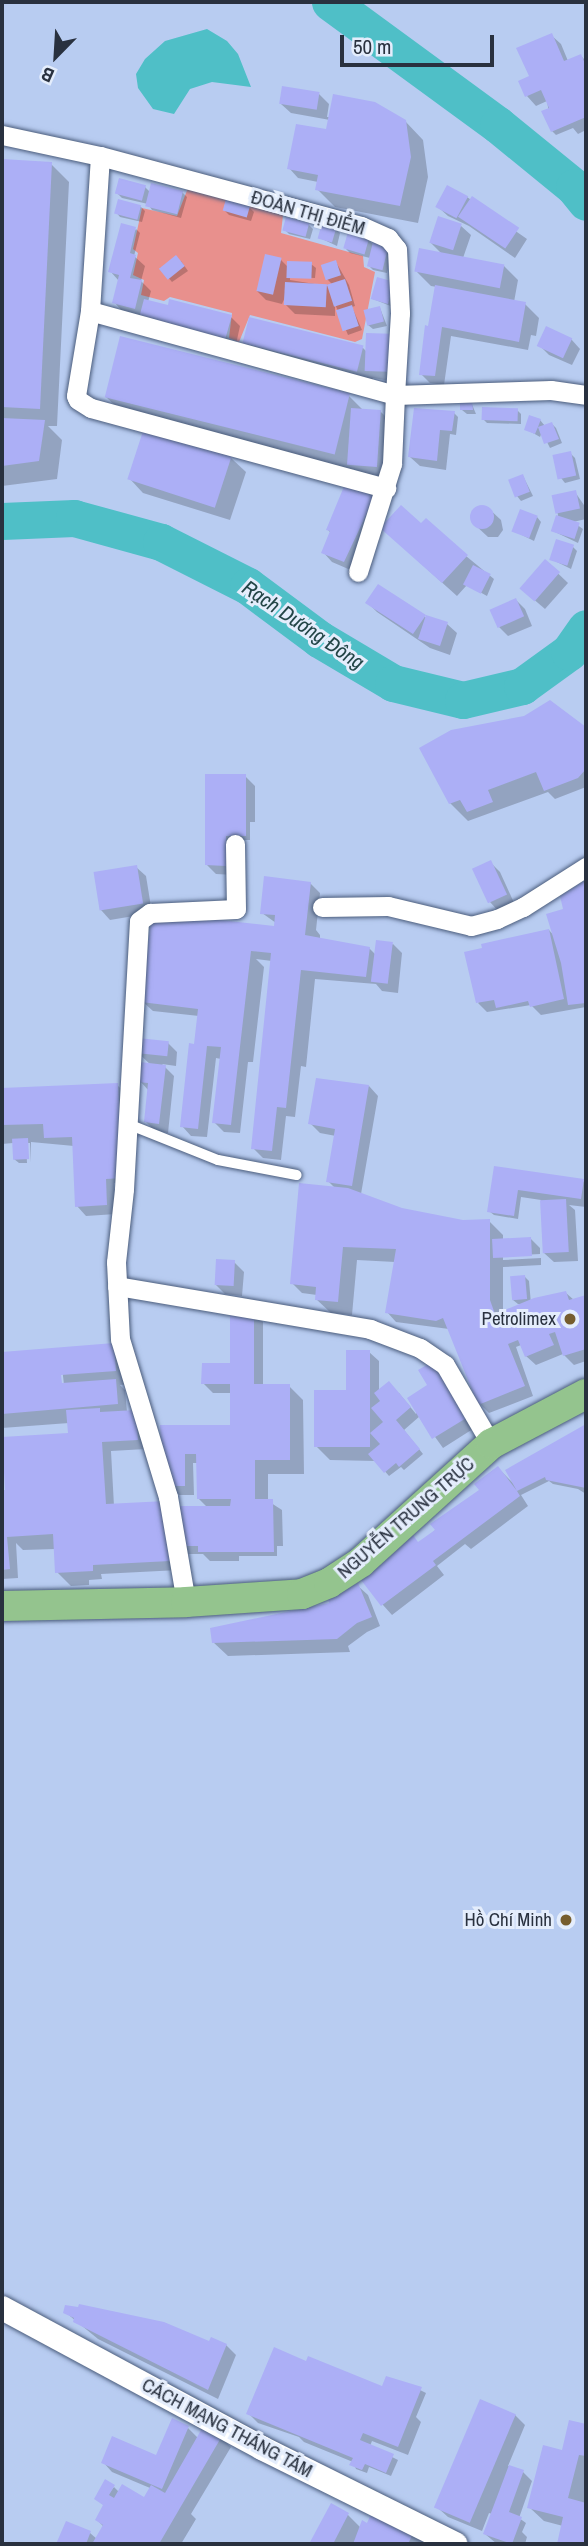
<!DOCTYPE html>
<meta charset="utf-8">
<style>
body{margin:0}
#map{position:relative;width:588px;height:2546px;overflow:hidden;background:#b8ccf1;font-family:"Archivo Narrow",sans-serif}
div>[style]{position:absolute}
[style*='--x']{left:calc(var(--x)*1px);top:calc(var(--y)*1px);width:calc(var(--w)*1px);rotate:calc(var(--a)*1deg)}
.green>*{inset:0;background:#e8908d}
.water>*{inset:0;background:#4fbfc7}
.shadow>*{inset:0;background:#0003}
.river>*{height:37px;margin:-18.5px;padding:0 18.5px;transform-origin:18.5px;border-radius:18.5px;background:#4fbfc7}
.building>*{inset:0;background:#acaff6;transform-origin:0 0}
.round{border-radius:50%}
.roads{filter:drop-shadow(0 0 2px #4a5c7b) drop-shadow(0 0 2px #4a5c7b)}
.service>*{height:10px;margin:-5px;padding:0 5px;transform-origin:5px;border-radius:5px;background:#fff}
.minor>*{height:19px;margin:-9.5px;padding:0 9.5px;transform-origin:9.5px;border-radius:9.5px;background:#fff}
.tertiary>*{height:24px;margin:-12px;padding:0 12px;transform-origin:12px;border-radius:12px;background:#fff}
.primary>*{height:30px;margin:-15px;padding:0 15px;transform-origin:15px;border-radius:15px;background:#94c48e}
.dots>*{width:19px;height:19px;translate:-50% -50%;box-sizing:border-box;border:4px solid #e4edfc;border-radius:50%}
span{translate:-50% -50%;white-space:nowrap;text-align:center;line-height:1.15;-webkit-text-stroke:6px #e4edfc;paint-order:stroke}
.street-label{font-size:19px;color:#29313f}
.poi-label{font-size:19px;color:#29313f}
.right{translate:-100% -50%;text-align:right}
.water-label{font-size:21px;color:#234547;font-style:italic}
.frame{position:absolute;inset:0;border:4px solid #29313f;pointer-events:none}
.north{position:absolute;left:21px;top:21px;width:70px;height:70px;-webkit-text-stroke:5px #e4edfc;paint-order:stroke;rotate:204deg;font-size:19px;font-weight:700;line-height:28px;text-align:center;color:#29313f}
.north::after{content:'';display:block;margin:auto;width:24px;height:32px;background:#29313f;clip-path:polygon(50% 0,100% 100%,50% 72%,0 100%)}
.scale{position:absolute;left:340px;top:35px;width:154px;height:32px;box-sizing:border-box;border:4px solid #29313f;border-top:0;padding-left:9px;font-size:21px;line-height:24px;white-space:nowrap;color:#29313f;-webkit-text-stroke:5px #e4edfc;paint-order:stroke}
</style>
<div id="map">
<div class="green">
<i style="clip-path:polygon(188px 188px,280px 212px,283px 215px,281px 233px,363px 256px,364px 267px,375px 272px,362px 339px,355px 342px,250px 315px,239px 342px,229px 338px,232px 313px,170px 297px,164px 301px,141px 295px,144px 280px,133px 275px,138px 253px,133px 249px,142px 208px,177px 216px)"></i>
</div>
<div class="water">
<i style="clip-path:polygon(207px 29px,227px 41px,238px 54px,251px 87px,212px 82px,190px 89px,174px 114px,153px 109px,138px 88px,136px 74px,145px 59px,165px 41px)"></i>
</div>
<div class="shadow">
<i style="clip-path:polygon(551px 35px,561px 44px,568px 61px,581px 56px,586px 61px,586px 130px,578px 134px,573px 128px,556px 135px,552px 131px,547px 101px,536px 106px,527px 96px,531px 77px)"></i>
<i style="clip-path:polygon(319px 94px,329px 104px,327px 117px,405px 121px,423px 140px,428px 177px,418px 223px,335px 207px,317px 189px,318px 182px,298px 178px,289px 168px,327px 131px,330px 120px,291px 113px,281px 104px)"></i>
<i style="clip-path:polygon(2px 161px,51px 164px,69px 182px,57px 426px,48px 426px,62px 440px,57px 479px,2px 486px)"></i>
<i style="clip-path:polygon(145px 187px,151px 193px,182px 192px,187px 197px,181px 218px,152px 210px,148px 204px,122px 198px,117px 193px)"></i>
<i style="clip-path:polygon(467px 197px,527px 239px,515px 258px,469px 226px,448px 216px,438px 207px)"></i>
<i style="clip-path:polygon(140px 206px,145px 211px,142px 222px,120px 217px,116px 212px)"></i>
<i style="clip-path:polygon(249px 207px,254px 212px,251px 221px,229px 215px,225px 211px)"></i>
<i style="clip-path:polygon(308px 224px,313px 229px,310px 239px,289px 234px,284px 229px)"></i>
<i style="clip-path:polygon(461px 226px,471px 235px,463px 258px,504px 266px,518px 280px,514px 302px,525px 304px,539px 318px,536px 336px,531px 335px,528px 350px,451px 336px,444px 385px,430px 383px,421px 374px,437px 287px,431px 286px,417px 272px,442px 254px,431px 243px)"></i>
<i style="clip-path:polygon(136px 229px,140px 233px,134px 256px,145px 266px,141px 281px,151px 291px,148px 302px,231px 317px,240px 326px,235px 349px,123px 312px,114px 302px,119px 281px,110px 271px)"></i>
<i style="clip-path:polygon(336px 229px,340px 233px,337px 246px,320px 238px)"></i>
<i style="clip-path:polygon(368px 240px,374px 245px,392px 252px,387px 273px,373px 270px,369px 266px,370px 258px,350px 253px,346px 249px)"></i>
<i style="clip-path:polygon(281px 260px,288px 267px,311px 264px,316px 268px,315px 278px,290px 277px,290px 280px,327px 286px,332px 284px,327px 279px,336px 262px,349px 285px,355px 306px,352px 307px,362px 330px,348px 335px,335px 304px,335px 316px,295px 314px,285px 304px,286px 295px,282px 304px,266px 300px,257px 291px)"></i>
<i style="clip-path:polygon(181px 261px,188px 271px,172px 282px,160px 268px)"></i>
<i style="clip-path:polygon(398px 288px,393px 307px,373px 299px)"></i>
<i style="clip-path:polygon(380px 308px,387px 326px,373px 329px,368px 325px)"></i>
<i style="clip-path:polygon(571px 339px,580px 349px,572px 365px,549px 355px,539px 345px)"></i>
<i style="clip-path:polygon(244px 343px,363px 348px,397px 382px,373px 378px,371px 386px,258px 357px)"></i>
<i style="clip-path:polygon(349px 396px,363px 410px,380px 411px,390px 421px,387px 476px,359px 474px,353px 469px,352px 474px,125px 415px,106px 397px)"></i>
<i style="clip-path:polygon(471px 402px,476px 414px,467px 414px,462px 410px)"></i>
<i style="clip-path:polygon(517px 410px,521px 414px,521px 424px,487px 423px,483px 419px)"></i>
<i style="clip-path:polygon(454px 413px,458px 417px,456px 435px,450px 434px,446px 470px,420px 466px,410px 457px)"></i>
<i style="clip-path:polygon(540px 420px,545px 426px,552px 424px,556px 428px,562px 443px,550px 448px,542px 432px,540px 437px,526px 429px)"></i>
<i style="clip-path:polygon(570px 453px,575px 458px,580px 479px,565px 483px,561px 478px)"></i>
<i style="clip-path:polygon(231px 458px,246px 472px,230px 520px,143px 493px,129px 478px)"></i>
<i style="clip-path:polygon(523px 476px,533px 496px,521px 501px,517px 496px)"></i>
<i style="clip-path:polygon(575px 492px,586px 508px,586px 519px,573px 522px,583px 529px,578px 543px,553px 531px,558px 515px,554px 497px)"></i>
<i style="clip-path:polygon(374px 497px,353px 571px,332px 562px,323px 552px,331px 533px,328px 530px)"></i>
<i style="clip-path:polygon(477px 507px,487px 507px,501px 520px,503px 530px,498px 537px,488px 537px,474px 524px,471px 515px)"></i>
<i style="clip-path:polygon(537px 517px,541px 522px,534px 541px,514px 531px)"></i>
<i style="clip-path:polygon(573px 547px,577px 551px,571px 569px,551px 559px)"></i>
<i style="clip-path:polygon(466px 556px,494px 579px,487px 596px,467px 585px,457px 596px,417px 560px)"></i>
<i style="clip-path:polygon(545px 561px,568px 583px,545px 609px,531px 597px)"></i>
<i style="clip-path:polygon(378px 586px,425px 617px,447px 624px,457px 633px,450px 655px,430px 648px,377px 612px,367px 602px)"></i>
<i style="clip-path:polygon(516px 600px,525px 609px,532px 626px,508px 636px,498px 626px)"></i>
<i style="clip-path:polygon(550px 702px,586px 729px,586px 787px,555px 799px,548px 792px,468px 821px,450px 803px,524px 718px)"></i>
<i style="clip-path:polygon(245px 776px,255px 786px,255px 822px,250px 822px,250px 840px,235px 840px,235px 875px,216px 874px,207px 865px)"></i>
<i style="clip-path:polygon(490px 862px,500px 872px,515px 905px,499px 912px,490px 902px)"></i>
<i style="clip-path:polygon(136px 867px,146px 876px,152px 913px,110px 920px,101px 910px)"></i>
<i style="clip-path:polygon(586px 882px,586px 1007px,541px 1015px,531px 1005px,487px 1012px,478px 1003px,549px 930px,555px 937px,566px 910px,562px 897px)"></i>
<i style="clip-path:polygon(310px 883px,320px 893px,316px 930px,320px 935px,320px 940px,369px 948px,376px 955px,393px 944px,402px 953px,398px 993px,382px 991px,376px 984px,315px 979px,306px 1067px,301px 1066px,295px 1117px,286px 1116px,281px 1160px,263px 1158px,253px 1148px,272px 961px,256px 959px,264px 967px,253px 1062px,248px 1062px,240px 1133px,224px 1132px,214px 1122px,221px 1059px,216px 1058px,207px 1137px,191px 1136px,182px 1126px,199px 1046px,199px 1016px,153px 1011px,143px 1002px,275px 928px,276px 923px,262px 913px)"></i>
<i style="clip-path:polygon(168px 1043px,177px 1052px,176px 1066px,162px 1064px,174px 1076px,168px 1133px,155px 1131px,146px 1122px,149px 1091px,140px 1081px,151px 1065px,138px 1053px)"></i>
<i style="clip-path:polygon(117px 1085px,136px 1103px,137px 1138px,129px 1138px,126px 1182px,114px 1183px,116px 1214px,86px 1216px,77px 1206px,74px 1146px,31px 1142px,31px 1163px,30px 1143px,26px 1143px,27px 1163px,19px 1163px,14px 1159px,13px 1143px,2px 1144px,2px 1090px)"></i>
<i style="clip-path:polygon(369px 1086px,378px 1096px,361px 1194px,402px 1210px,463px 1222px,489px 1221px,503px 1235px,503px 1240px,531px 1239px,540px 1248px,540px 1254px,503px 1256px,503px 1260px,541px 1258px,541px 1265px,503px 1267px,503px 1312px,526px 1304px,518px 1304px,513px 1300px,525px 1277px,529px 1281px,531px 1304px,566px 1293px,574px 1300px,586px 1297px,586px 1361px,574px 1365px,563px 1354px,536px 1365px,526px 1356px,521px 1345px,516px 1347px,533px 1396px,489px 1413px,480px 1404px,449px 1329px,396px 1322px,387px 1312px,395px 1262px,357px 1260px,352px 1315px,331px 1313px,316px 1299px,317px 1295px,302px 1293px,292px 1283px,335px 1188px,328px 1181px,336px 1136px,320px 1133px,310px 1123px)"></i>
<i style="clip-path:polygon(496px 1168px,583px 1181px,586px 1184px,586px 1207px,569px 1205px,575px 1210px,578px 1261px,554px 1262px,544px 1253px,541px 1200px,521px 1197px,518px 1219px,494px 1215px,489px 1211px)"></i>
<i style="clip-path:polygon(234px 1262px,244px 1272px,242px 1296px,225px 1294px,216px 1285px)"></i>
<i style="clip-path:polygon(evenodd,254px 1312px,263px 1322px,263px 1386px,289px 1386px,303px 1400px,304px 1474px,268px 1474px,268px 1501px,282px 1510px,283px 1546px,277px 1546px,277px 1556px,239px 1556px,239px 1561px,210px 1561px,203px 1554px,188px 1554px,177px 1544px,179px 1570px,101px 1574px,102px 1579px,89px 1580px,89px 1585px,71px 1586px,57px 1572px,56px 1549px,23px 1550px,16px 1543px,18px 1578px,2px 1579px,2px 1492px,7px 1491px,70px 1438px,69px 1423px,2px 1428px,2px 1353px,113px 1344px,130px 1384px,120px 1385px,125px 1390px,127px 1412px,135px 1412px,146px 1449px,111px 1451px,114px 1506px,178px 1515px,208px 1508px,198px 1498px,198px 1463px,193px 1463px,194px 1495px,179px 1495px,169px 1485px,162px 1454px,232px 1427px,232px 1393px,213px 1393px,203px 1383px,232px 1365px,254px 1312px,58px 1367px,62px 1367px,64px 1385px,60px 1385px,58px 1367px)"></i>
<i style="clip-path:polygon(369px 1352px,379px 1361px,379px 1392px,399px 1393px,416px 1414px,430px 1386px,476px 1427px,443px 1448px,420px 1416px,404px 1430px,423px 1454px,404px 1470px,401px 1467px,389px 1476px,376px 1461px,330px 1460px,316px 1446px)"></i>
<i style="clip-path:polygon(586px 1427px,586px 1494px,578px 1489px,553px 1484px,549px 1481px,521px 1495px,528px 1506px,471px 1549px,465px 1544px,437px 1566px,444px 1575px,392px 1615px,383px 1605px,361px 1576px,419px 1544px,481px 1491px,498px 1468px,514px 1484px,567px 1436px)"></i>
<i style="clip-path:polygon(358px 1586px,368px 1595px,380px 1626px,367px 1632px,348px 1646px,350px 1652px,228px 1656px,213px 1642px,328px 1605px)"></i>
<i style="clip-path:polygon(65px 2312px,226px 2345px,236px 2355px,218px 2399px,98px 2339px)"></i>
<i style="clip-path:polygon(404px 2382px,426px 2393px,416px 2417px,421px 2422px,408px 2455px,372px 2441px,370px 2446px,398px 2460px,391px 2476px,369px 2467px,367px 2473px,356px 2469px,353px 2462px,304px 2442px,299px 2437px,258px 2423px,248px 2413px,383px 2389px)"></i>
<i style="clip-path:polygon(515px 2415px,525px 2425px,508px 2466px,523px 2472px,532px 2481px,519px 2518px,526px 2523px,522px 2532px,527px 2537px,525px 2544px,497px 2544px,485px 2534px,492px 2514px,489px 2513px,482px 2531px,448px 2517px,438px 2508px)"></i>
<i style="clip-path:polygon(570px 2422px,586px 2426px,586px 2544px,558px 2544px,563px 2526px,544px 2521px,529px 2507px,563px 2452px)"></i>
<i style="clip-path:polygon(188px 2428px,198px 2438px,221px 2437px,231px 2447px,191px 2514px,196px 2519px,181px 2544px,58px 2544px,67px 2523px,90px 2533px,97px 2539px,104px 2527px,97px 2520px,105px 2506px,101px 2503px,114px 2487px,119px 2492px,144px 2499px,150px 2488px,112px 2472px,103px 2462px,157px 2457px)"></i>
<i style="clip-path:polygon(331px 2506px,348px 2515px,361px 2528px,374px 2528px,374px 2512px,423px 2540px,422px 2544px,311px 2544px)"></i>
</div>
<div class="river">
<i style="--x:330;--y:2;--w:208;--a:36.2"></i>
<i style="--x:498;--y:125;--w:98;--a:39.2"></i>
<i style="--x:574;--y:187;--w:19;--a:51"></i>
<i style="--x:2;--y:521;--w:72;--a:-2.4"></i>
<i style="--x:74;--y:518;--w:90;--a:15.4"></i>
<i style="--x:161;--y:542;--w:97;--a:26.8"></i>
<i style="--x:248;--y:586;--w:89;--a:36.7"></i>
<i style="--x:319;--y:639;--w:86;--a:30.7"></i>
<i style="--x:393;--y:683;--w:72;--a:13.7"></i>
<i style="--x:463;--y:700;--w:61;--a:-13.3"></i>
<i style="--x:522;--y:686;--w:58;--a:-35.9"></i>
<i style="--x:569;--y:652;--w:29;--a:-55"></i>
</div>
<div class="building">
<i style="clip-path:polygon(552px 33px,564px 61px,581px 54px,586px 66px,586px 117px,551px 132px,541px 111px,549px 108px,541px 90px,525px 97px,518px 81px,529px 76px,516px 48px)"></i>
<i style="left:282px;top:86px;width:38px;height:18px;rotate:9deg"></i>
<i style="clip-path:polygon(333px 94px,375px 102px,406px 120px,411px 157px,400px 206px,315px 190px,318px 175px,287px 169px,296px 124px,326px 129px)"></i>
<i style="clip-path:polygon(2px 159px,52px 162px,40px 409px,2px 407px)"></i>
<i style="left:119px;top:178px;width:28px;height:16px;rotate:15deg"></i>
<i style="left:151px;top:183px;width:33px;height:24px;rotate:14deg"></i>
<i style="left:447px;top:185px;width:24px;height:25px;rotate:28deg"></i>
<i style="left:472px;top:196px;width:57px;height:25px;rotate:34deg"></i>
<i style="left:118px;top:199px;width:24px;height:15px;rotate:15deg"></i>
<i style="left:226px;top:199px;width:25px;height:12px;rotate:16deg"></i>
<i style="left:438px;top:216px;width:25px;height:28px;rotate:18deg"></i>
<i style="left:286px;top:217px;width:24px;height:14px;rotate:15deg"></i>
<i style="clip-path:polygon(121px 223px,136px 227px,130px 253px,136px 255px,130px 278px,142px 280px,135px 309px,112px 303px,119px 275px,108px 272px)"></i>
<i style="left:322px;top:223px;width:15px;height:16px;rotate:16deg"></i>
<i style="left:348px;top:232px;width:22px;height:17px;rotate:16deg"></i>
<i style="left:373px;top:242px;width:16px;height:25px;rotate:14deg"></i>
<i style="left:419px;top:248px;width:87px;height:24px;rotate:11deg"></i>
<i style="left:265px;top:254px;width:17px;height:38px;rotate:13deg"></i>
<i style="left:176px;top:255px;width:14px;height:22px;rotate:51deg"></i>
<i style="left:336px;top:260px;width:16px;height:16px;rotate:72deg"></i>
<i style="left:287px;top:261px;width:25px;height:17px;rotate:2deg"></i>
<i style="left:377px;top:277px;width:18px;height:23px;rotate:16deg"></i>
<i style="left:345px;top:279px;width:23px;height:19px;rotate:72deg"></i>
<i style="left:285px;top:282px;width:42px;height:23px;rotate:3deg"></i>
<i style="clip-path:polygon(435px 285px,526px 302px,519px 342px,442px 327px,435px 376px,419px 375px,425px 325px,428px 326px)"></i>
<i style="clip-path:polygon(144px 299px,168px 305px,169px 299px,232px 315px,225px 340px,139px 318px)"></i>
<i style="left:352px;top:305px;width:22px;height:17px;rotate:72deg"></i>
<i style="left:380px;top:306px;width:16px;height:17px;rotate:76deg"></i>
<i style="left:249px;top:317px;width:118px;height:27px;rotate:14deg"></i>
<i style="left:546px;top:326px;width:29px;height:22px;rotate:25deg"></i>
<i style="left:366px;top:333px;width:24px;height:38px;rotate:2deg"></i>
<i style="left:120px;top:336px;width:237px;height:63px;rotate:14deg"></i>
<i style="clip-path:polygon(472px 400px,473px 410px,460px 410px,460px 402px)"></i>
<i style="left:482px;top:407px;width:36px;height:13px;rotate:2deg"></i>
<i style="left:351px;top:408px;width:30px;height:57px;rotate:4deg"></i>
<i style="clip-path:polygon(414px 408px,455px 411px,452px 431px,440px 430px,437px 461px,408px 457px)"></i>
<i style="clip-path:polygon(529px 415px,541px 419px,538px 427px,552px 422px,559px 439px,544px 444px,538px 427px,535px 434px,524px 430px)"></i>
<i style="clip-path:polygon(2px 418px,45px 420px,39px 461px,2px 466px)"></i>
<i style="left:144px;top:428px;width:92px;height:54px;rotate:18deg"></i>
<i style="left:571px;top:451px;width:25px;height:19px;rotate:78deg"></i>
<i style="left:523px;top:474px;width:19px;height:16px;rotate:69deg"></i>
<i style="clip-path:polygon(345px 484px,375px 496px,344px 562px,321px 553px,330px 531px,326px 530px)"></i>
<i style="left:576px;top:490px;width:19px;height:25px;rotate:78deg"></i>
<i class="round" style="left:470px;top:505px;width:24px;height:24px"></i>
<i style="clip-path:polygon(401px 505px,421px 523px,426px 518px,468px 555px,442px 583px,380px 528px)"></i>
<i style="left:520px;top:509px;width:19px;height:24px;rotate:21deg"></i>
<i style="left:556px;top:515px;width:25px;height:17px;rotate:18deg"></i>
<i style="left:556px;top:539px;width:19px;height:22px;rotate:18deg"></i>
<i style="left:545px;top:559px;width:20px;height:39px;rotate:41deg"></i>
<i style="left:473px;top:565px;width:20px;height:22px;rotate:27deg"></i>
<i style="clip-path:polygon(378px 584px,426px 615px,448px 622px,440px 646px,418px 639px,426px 615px,413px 634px,365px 603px)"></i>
<i style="left:516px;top:598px;width:20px;height:29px;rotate:66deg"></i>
<i style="clip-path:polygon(550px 700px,586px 727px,586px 769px,578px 778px,544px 791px,536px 772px,488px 790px,493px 802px,467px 812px,460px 800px,449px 804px,419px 748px,451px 730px,524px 716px)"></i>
<i style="clip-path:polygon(205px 774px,246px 774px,246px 836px,226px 836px,226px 866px,205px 865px)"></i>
<i style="left:491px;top:860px;width:38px;height:21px;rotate:65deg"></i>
<i style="left:137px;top:865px;width:39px;height:44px;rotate:81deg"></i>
<i style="clip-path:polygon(264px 876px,311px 882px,305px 935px,370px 947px,366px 977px,301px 970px,286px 1108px,277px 1107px,272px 1151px,251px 1149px,271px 953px,251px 951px,231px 1125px,212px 1123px,221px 1047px,207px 1046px,198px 1129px,180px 1127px,189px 1043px,194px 1044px,198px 1009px,141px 1002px,151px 921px,220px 920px,274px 926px,275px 915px,260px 914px)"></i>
<i style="clip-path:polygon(586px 880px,586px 1003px,568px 1005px,561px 963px,546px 914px,563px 909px,560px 896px)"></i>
<i style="clip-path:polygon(549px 929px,564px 999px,530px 1007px,528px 1001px,496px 1008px,494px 1000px,476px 1003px,464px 952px,482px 948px,481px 944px)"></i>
<i style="left:376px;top:940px;width:17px;height:42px;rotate:7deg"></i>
<i style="left:138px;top:1038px;width:31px;height:15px;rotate:6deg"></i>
<i style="clip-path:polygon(140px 1062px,166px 1065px,159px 1124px,144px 1122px,148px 1083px,138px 1082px)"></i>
<i style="clip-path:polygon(316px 1078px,369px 1085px,352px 1186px,326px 1182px,335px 1129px,308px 1124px)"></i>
<i style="clip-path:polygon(118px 1083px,123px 1178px,106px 1179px,107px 1205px,75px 1207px,72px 1137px,44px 1138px,43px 1124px,2px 1125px,2px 1088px)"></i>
<i style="left:28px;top:1138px;width:21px;height:16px;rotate:87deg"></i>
<i style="clip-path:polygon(494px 1166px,584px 1179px,581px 1199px,518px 1190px,514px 1216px,487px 1212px)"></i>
<i style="clip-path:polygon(299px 1183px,348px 1188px,402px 1208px,463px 1220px,490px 1219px,490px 1300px,495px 1314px,534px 1298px,566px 1291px,569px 1300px,586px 1295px,586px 1349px,563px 1356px,555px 1332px,549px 1334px,554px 1345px,525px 1357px,518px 1340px,508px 1344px,525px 1386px,478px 1405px,443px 1318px,436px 1321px,385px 1313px,396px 1249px,343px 1247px,338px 1302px,315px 1300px,316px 1287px,290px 1284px)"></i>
<i style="left:566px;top:1199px;width:53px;height:26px;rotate:87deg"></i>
<i style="left:531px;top:1237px;width:19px;height:39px;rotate:87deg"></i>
<i style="left:216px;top:1259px;width:19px;height:26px;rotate:3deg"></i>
<i style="left:525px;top:1275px;width:24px;height:15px;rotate:85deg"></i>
<i style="clip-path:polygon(230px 1310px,254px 1310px,254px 1384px,290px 1384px,290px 1460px,255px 1460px,255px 1499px,273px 1499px,274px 1552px,198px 1552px,198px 1546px,176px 1546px,176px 1506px,230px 1506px,231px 1499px,197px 1499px,196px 1454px,185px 1454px,185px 1486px,167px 1486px,161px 1454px,160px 1425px,230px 1425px,230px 1384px,201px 1384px,202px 1363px,230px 1363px)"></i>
<i style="clip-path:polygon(114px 1343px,116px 1371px,61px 1375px,62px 1383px,116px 1379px,118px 1404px,2px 1414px,2px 1352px)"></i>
<i style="clip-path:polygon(346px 1350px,370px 1350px,370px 1433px,383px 1422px,371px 1408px,380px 1401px,374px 1393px,389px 1381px,411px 1407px,396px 1420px,420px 1449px,399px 1467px,396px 1463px,384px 1473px,368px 1454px,380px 1444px,370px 1433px,370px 1447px,314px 1447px,314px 1390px,346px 1390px)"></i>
<i style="clip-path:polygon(434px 1361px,468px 1417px,432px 1439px,407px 1398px,427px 1385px,418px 1370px)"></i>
<i style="clip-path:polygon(100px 1408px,100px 1412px,136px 1410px,138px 1440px,102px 1442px,106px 1504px,166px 1501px,170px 1561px,93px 1565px,93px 1571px,55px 1573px,53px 1534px,7px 1537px,10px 1569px,2px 1570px,2px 1490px,5px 1490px,2px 1437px,68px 1433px,66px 1410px)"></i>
<i style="clip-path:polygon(586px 1424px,586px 1488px,546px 1480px,545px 1477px,517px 1491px,520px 1496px,433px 1561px,436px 1565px,381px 1606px,358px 1576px,413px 1535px,418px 1542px,435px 1530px,430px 1524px,479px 1490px,474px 1484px,498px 1466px,517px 1491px,505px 1470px)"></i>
<i style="clip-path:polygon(358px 1583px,372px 1617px,357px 1623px,337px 1639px,212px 1643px,210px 1628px,329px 1603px,328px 1599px)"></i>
<i style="clip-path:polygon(79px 2304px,164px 2322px,209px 2341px,211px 2337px,227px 2344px,208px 2390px,73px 2322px,74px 2318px,63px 2313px,65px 2305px,78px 2307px)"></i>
<i style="clip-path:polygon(274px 2347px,306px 2361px,308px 2356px,382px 2386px,386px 2376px,422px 2387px,398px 2447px,363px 2433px,360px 2440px,394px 2454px,386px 2473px,365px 2464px,362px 2470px,349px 2465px,353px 2458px,246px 2414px)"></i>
<i style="left:480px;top:2399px;width:39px;height:118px;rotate:23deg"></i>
<i style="clip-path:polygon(172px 2418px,189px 2426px,162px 2489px,101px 2463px,112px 2436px,156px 2455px)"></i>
<i style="clip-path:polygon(569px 2420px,586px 2424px,586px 2456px,579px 2455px,568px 2498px,586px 2503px,586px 2544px,557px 2544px,563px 2517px,527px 2508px,543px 2445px,562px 2450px)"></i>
<i style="clip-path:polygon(204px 2425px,222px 2436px,159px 2544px,92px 2544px,103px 2525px,95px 2520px,103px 2505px,94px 2499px,105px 2479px,115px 2485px,109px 2495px,114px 2498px,122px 2484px,144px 2497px,151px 2485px,165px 2493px)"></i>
<i style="clip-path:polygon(509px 2465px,524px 2470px,509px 2512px,522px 2517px,512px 2544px,483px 2534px)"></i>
<i style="clip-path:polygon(331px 2503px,349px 2513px,333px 2544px,309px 2544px)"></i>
<i style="clip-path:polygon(373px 2510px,415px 2529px,409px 2542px,415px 2544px,353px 2544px,362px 2520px,367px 2523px)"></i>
<i style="clip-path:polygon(66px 2521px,91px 2531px,86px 2544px,56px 2544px)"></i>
</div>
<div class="roads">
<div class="service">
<i style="--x:128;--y:1124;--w:97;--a:21.8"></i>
<i style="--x:218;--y:1160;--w:80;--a:10.8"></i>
</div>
<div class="minor">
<i style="--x:2;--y:135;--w:100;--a:12.1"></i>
<i style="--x:100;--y:156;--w:270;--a:15"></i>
<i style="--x:361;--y:226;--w:30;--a:24"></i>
<i style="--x:388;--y:238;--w:14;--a:51"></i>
<i style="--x:397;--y:249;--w:64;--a:87.3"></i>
<i style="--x:400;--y:313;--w:82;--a:93.5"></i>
<i style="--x:395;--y:395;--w:156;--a:-1.8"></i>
<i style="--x:551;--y:390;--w:35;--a:8"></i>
<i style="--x:100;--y:156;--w:155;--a:93.7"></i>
<i style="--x:90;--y:311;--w:86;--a:99.4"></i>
<i style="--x:76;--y:396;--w:4;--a:63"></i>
<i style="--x:78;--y:400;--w:15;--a:32"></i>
<i style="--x:91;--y:408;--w:306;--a:15.2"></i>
<i style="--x:90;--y:311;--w:316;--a:15.4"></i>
<i style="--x:395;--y:395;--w:69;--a:92.5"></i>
<i style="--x:392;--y:464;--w:113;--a:107.5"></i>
<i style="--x:322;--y:907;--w:66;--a:-0.9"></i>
<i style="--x:388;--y:906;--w:85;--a:13.5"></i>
<i style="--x:471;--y:926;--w:27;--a:-15"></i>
<i style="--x:497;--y:919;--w:29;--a:-25"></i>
<i style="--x:523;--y:907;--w:75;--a:-32.4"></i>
<i style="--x:117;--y:1286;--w:257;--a:9.6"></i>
<i style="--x:370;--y:1329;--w:53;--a:20.8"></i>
<i style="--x:420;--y:1348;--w:30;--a:34"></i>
<i style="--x:445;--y:1365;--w:91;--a:59.8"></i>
<i style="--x:186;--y:1602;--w:107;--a:-99.7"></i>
<i style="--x:168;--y:1497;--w:165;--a:-106.9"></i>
<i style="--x:120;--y:1339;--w:77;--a:-93"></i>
<i style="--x:116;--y:1262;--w:73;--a:-83.7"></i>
<i style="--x:124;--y:1189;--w:268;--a:-86.8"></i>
<i style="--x:139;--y:921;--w:14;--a:-36"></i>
<i style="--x:150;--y:913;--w:86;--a:-2.7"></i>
<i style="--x:236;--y:909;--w:65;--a:-90.9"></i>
</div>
<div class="tertiary">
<i style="--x:2;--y:2308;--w:295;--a:28.3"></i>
<i style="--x:262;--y:2448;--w:216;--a:26.4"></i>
</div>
<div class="primary">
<i style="--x:2;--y:1606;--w:184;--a:-1.2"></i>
<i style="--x:186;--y:1602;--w:116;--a:-3.9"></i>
<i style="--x:302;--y:1594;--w:29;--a:-22"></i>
<i style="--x:329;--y:1583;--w:38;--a:-33"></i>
<i style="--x:361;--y:1562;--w:176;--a:-42.2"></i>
<i style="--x:491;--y:1444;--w:107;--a:-27.8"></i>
</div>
</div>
<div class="dots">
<i style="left:570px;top:1319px;background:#765d2e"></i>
<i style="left:566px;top:1920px;background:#765d2e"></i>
</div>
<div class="street-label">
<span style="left:308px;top:213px;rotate:16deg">ĐOÀN THỊ ĐIỂM</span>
<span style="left:406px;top:1518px;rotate:-41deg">NGUYỄN TRUNG TRỰC</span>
<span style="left:227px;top:2428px;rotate:28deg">CÁCH MẠNG THÁNG TÁM</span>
</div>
<div class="poi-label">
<span class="right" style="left:556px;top:1319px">Petrolimex</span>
<span class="right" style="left:552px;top:1920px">Hồ Chí Minh</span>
</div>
<div class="water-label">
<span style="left:303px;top:625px;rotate:34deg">Rạch Dương Đông</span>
</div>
<div class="frame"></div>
<div class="north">B</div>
<div class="scale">50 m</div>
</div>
